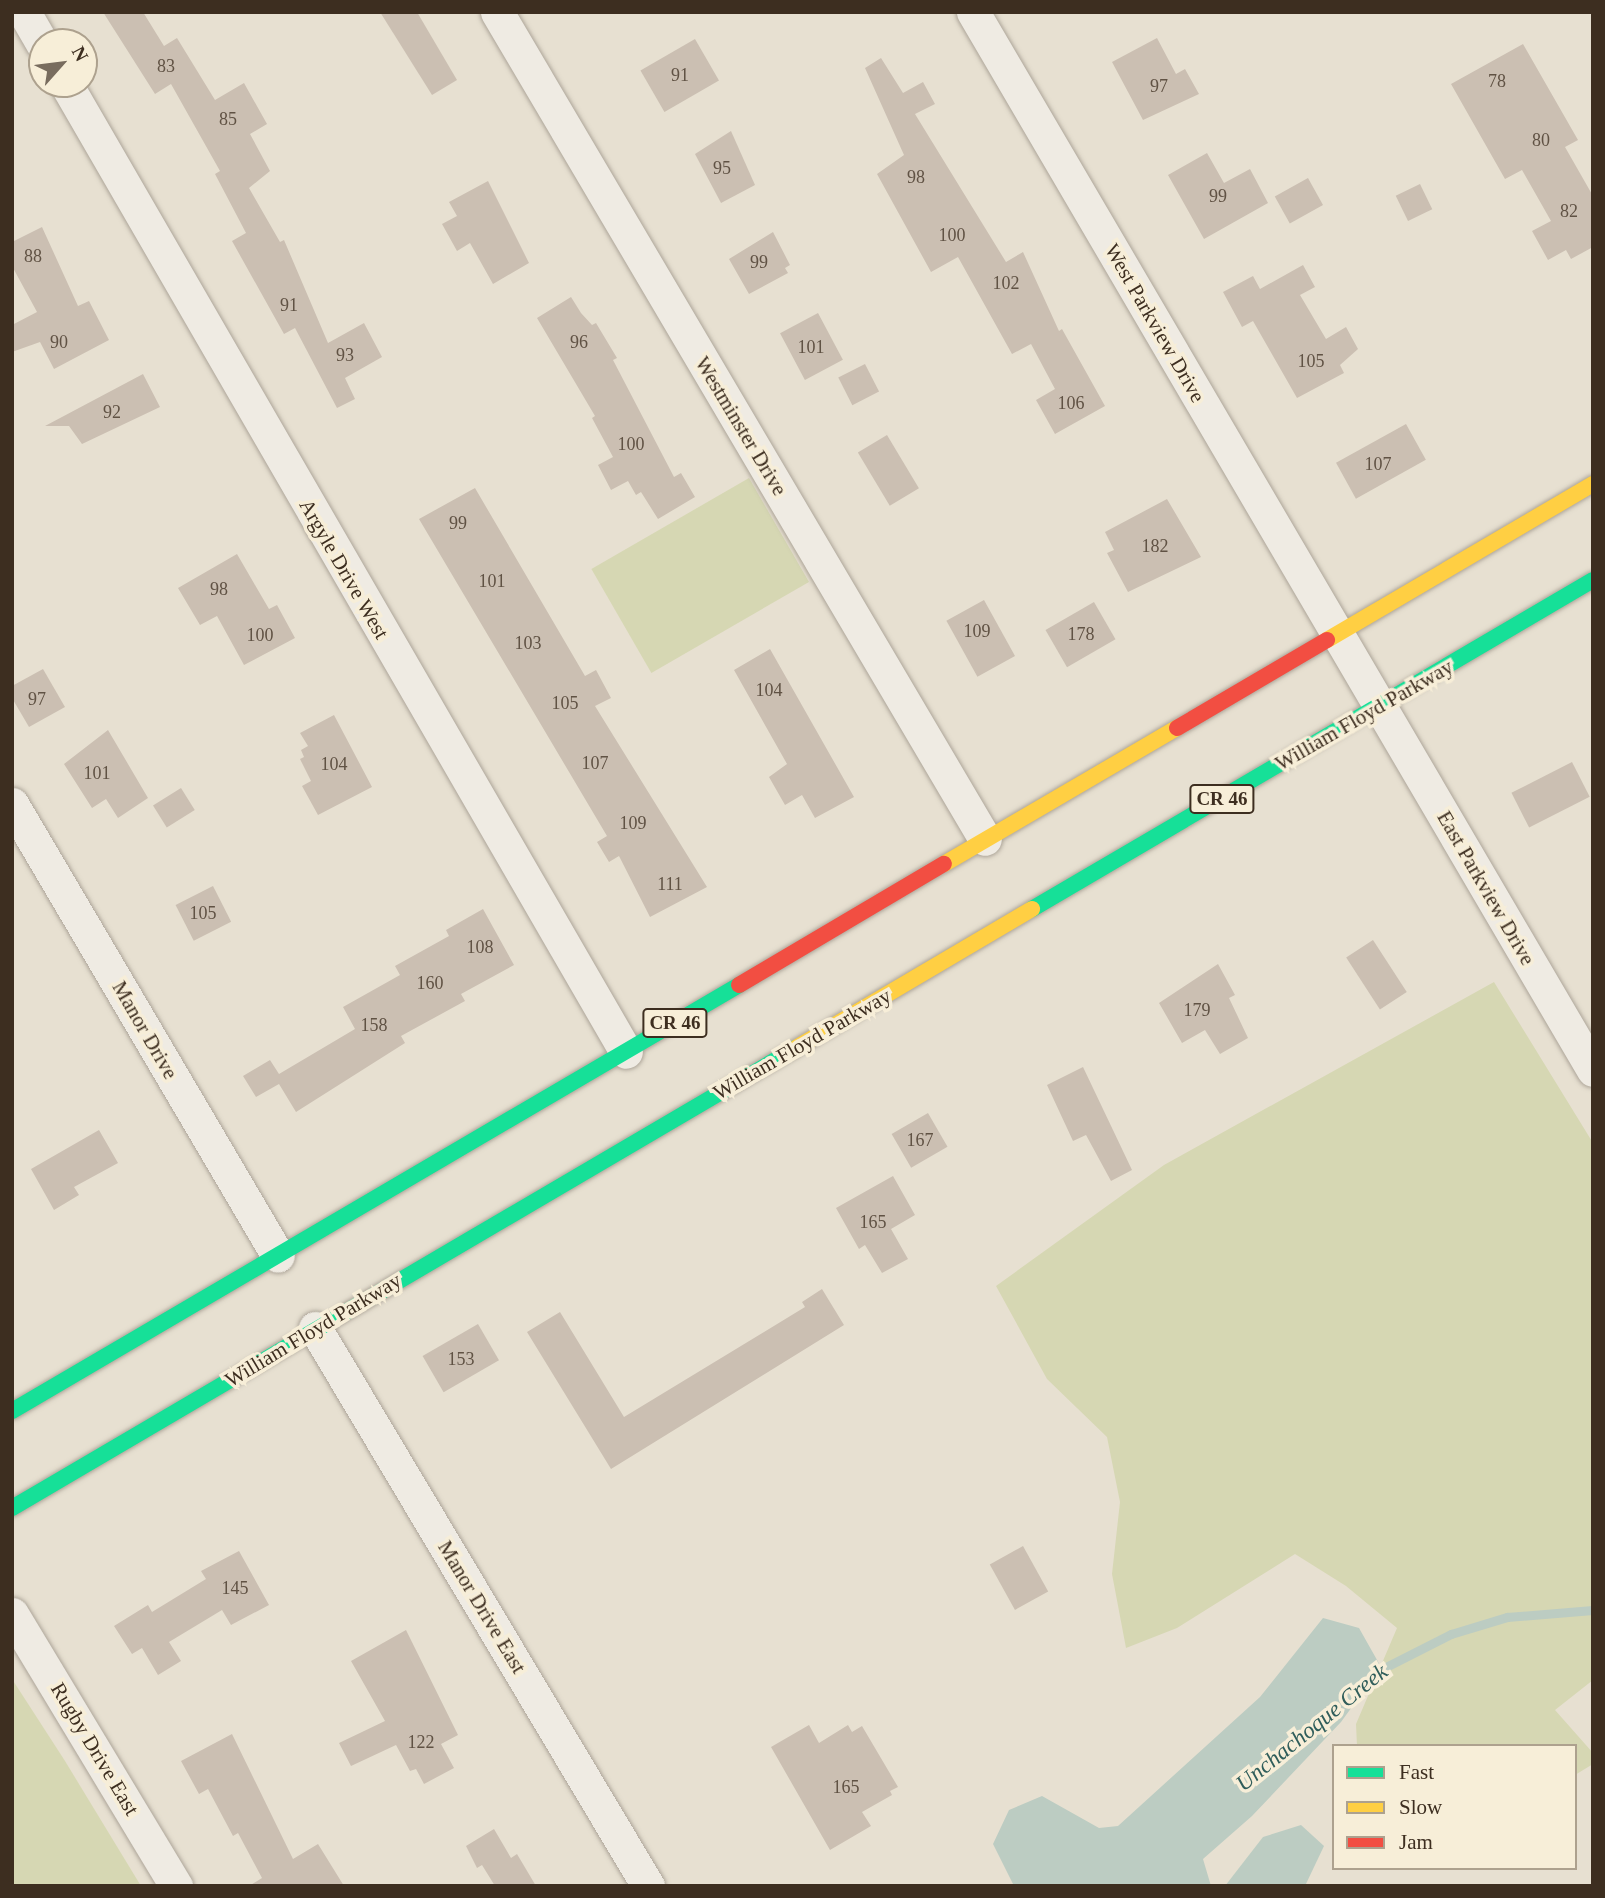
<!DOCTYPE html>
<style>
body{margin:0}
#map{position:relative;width:1605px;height:1898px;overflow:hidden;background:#e7e0d1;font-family:Georgia,serif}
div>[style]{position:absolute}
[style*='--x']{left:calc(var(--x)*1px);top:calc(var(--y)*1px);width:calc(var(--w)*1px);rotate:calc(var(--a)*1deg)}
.green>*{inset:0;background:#d6d7b3;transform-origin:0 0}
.water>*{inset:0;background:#bcccc2}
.stream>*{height:9px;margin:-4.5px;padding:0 4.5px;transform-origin:4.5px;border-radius:4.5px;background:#bcccc2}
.building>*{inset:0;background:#cbbfb2;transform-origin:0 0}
.roads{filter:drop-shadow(0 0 2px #ada599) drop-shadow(0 0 2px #ada599)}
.street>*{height:33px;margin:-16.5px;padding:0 16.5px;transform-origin:16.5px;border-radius:16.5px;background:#efebe3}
.fast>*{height:16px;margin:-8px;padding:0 8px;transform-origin:8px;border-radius:8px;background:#16e098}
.slow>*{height:16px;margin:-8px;padding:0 8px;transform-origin:8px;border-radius:8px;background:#ffcf43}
.jam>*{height:16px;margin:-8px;padding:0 8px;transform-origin:8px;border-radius:8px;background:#f24e42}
span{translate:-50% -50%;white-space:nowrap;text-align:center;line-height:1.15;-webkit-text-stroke:7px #f7eed8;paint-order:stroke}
.number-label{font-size:18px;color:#605244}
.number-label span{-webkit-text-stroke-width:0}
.shield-label span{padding:2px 5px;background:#f7eed8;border:2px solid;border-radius:5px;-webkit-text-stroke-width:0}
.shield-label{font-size:19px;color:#3d2e20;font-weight:700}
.street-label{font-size:21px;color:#3d2e20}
.water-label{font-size:23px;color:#2f5d5a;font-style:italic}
.frame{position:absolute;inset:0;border:14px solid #3d2e20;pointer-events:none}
.legend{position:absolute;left:1332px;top:1744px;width:245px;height:126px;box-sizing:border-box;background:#f7eed8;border:2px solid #ada18e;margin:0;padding:9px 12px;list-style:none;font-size:21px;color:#3d2e20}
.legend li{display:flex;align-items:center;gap:14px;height:35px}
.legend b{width:35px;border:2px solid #ada18e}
.north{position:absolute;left:28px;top:28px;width:70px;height:70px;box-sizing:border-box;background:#f7eed8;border:2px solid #ada18e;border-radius:50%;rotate:62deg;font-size:19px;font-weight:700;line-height:28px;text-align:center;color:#3d2e20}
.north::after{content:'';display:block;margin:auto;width:24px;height:32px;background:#786c5e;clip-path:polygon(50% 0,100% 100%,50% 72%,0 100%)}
</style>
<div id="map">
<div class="green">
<i style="left:749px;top:478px;width:120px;height:182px;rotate:60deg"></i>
<i style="clip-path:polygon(1494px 982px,1593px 1143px,1593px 1680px,1555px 1710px,1593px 1753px,1593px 1764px,1575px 1775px,1575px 1746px,1357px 1746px,1356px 1724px,1397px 1628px,1346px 1586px,1295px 1554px,1177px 1628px,1126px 1648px,1112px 1574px,1120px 1502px,1107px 1437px,1047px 1379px,996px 1286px,1164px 1165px)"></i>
<i style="clip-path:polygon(12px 1679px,65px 1761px,141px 1886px,12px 1886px)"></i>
</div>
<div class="water">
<i style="clip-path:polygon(1323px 1618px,1359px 1628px,1381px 1667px,1341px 1722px,1252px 1816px,1203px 1859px,1211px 1886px,1014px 1886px,993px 1844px,1009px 1810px,1042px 1796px,1099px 1828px,1118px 1826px,1260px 1697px)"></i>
<i style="clip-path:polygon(1301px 1825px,1324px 1846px,1305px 1886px,1225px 1886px,1263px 1837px)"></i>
</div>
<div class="stream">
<i style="--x:1372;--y:1674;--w:89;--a:-26.9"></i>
<i style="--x:1451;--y:1634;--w:59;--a:-16.9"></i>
<i style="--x:1507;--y:1617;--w:86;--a:-4.7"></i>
</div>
<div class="building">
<i style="clip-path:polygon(103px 12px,143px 12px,164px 46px,177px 38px,215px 100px,244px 83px,267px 124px,250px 134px,270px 171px,249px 188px,280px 242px,284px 240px,328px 343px,364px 323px,382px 357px,345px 378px,355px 399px,337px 408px,295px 328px,284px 334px,232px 241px,246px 233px,215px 174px,220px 171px,171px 84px,155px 94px)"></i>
<i style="clip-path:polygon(380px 12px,417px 12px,457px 80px,432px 95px)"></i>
<i style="clip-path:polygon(1157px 38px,1176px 74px,1185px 69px,1199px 94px,1143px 120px,1112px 62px)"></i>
<i style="left:695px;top:39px;width:48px;height:63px;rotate:60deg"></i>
<i style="clip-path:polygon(1523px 44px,1578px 140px,1565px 147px,1593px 196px,1593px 247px,1571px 259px,1566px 250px,1548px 260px,1532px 231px,1551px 221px,1522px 170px,1505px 179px,1451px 84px)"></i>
<i style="clip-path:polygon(881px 58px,903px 93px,923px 82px,935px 104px,915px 114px,1006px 262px,1023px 252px,1059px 331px,1062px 329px,1105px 406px,1055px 434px,1036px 400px,1055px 389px,1031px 344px,1012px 354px,958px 257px,931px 272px,877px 174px,904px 155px,865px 68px)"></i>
<i style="clip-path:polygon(731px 131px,755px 185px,721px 203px,695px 154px)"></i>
<i style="clip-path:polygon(1207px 153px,1224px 183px,1250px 169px,1268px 203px,1204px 239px,1168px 175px)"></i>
<i style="left:1308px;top:178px;width:31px;height:38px;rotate:61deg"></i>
<i style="clip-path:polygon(488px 181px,529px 263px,493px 284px,470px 243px,457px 251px,442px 224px,457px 216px,449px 202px)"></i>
<i style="left:1420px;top:184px;width:28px;height:27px;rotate:64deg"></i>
<i style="clip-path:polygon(42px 227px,78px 306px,89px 301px,109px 340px,54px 369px,40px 342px,12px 352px,12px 325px,37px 312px,12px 266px,12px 242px)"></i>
<i style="clip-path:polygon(773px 232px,790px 265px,785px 268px,788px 273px,749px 294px,729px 259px)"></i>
<i style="clip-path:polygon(1303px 265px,1315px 287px,1300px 295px,1326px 339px,1346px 327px,1358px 349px,1340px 365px,1344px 373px,1297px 398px,1253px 321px,1242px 327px,1223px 292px,1253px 276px,1260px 289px)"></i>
<i style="clip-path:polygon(571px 297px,581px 313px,592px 325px,596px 323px,617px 358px,613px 360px,674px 477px,681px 473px,695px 497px,658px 519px,641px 492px,636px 495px,628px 481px,611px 490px,598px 465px,613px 457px,592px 418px,595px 416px,537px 318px)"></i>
<i style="left:818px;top:313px;width:53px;height:43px;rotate:62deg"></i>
<i style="left:865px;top:364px;width:31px;height:30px;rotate:63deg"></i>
<i style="clip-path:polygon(143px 374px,160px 407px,82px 444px,69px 426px,45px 426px)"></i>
<i style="left:1406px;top:424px;width:41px;height:80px;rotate:61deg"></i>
<i style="left:887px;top:435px;width:62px;height:34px;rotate:59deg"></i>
<i style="clip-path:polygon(475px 488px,585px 676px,596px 670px,611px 698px,595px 706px,707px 887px,650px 917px,619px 856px,609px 862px,597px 842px,607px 836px,419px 519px)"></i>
<i style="clip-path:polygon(1167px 499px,1201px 557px,1128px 592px,1107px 553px,1114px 550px,1105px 532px)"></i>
<i style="clip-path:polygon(237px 554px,269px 609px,277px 605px,295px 638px,244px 665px,217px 616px,200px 625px,178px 588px)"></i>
<i style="left:984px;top:600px;width:64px;height:43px;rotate:61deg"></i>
<i style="left:1094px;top:602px;width:43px;height:56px;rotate:60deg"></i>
<i style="clip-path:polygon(770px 649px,854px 797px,815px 818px,802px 795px,785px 805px,769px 777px,787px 764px,734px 670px)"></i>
<i style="clip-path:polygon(43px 669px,65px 707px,29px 727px,12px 698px,12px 686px)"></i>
<i style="clip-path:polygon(334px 715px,372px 787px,318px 815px,302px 786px,311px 781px,300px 759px,304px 757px,301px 750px,308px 746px,300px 733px)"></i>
<i style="clip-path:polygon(108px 730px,148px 798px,118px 818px,106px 799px,92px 808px,64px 764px)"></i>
<i style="left:1572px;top:762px;width:39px;height:68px;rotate:63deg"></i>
<i style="left:181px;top:788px;width:26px;height:33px;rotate:58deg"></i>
<i style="left:213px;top:886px;width:40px;height:42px;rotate:63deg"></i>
<i style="clip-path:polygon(483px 909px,514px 965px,461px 994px,465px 1001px,401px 1036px,405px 1043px,296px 1112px,279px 1084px,256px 1097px,243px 1076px,270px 1060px,279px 1074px,355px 1029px,343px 1007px,400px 975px,395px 966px,449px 936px,446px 930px)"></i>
<i style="left:1373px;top:940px;width:62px;height:32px;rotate:57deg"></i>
<i style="clip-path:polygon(1218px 964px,1235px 995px,1229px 998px,1248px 1038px,1220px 1054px,1205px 1030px,1182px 1043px,1159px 1003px)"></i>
<i style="clip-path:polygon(1083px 1067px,1132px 1170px,1111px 1181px,1086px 1135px,1073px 1141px,1047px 1085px)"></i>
<i style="left:928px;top:1113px;width:39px;height:42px;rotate:60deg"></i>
<i style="clip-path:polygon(99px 1130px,118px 1163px,74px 1187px,79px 1195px,54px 1210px,31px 1169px)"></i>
<i style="clip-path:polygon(893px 1176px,915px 1215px,891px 1229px,908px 1259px,882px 1273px,865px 1245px,859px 1249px,836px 1208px)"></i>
<i style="clip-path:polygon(822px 1289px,844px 1325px,611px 1469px,527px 1332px,560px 1312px,624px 1417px,805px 1307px,802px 1302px)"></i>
<i style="left:478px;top:1324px;width:42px;height:64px;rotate:60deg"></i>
<i style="left:1023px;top:1546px;width:52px;height:38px;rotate:61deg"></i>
<i style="clip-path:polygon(239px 1551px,269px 1605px,231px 1625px,222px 1610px,169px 1642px,181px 1661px,158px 1675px,142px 1648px,132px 1654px,114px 1626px,148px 1605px,152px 1612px,206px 1579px,201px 1571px)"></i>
<i style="clip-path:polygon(406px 1630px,458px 1735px,441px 1744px,454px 1768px,424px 1784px,416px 1769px,410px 1771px,396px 1745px,351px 1766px,339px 1743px,385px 1721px,351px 1661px)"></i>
<i style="clip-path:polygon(809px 1725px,819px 1743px,848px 1725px,852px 1732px,862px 1726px,898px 1787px,890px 1791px,892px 1795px,862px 1812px,871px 1826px,830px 1850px,771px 1747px)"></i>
<i style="clip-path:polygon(232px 1734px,293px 1859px,318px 1844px,344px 1886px,249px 1886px,262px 1878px,238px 1833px,233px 1836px,208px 1789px,199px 1794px,181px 1761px)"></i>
<i style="clip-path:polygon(494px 1829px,511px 1858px,517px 1854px,536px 1886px,495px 1886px,482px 1865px,477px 1868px,466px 1846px)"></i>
</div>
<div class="roads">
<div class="street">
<i style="--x:24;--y:12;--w:36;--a:60"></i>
<i style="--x:497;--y:12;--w:960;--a:59.46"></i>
<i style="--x:973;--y:12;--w:1226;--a:59.63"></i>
<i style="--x:66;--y:84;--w:1118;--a:59.95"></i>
<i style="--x:12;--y:804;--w:524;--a:59.52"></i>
<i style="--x:315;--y:1328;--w:650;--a:59.17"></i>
<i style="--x:12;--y:1614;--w:318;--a:58.9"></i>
</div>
<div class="fast">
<i style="--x:1032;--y:909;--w:650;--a:-30.39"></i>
<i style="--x:12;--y:1411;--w:843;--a:-30.37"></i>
<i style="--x:12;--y:1508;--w:909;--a:-30.4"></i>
</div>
<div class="slow">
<i style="--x:1327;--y:640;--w:308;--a:-30.4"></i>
<i style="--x:944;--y:864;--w:270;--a:-30.3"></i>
<i style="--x:796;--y:1048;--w:274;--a:-30.5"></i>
</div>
<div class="jam">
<i style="--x:1177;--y:728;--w:174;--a:-30.4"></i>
<i style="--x:739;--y:985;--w:238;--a:-30.6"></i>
</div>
</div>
<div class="number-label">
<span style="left:166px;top:66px">83</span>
<span style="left:680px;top:75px">91</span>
<span style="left:1497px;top:81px">78</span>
<span style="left:1159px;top:86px">97</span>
<span style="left:228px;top:119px">85</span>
<span style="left:1541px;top:140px">80</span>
<span style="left:722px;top:168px">95</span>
<span style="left:916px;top:177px">98</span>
<span style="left:1218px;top:196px">99</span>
<span style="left:1569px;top:211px">82</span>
<span style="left:952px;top:235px">100</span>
<span style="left:33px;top:256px">88</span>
<span style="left:759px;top:262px">99</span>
<span style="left:1006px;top:283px">102</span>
<span style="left:289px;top:305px">91</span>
<span style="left:59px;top:342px">90</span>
<span style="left:579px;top:342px">96</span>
<span style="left:811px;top:347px">101</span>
<span style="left:345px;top:355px">93</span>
<span style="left:1311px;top:361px">105</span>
<span style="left:1071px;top:403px">106</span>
<span style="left:112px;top:412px">92</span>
<span style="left:631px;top:444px">100</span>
<span style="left:1378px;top:464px">107</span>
<span style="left:458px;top:523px">99</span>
<span style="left:1155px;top:546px">182</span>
<span style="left:492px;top:581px">101</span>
<span style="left:219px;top:589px">98</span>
<span style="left:977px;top:631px">109</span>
<span style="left:1081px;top:634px">178</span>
<span style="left:260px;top:635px">100</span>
<span style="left:528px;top:643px">103</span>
<span style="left:769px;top:690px">104</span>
<span style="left:37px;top:699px">97</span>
<span style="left:565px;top:703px">105</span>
<span style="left:595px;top:763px">107</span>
<span style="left:334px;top:764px">104</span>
<span style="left:97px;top:773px">101</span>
<span style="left:633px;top:823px">109</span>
<span style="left:670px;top:884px">111</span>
<span style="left:203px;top:913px">105</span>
<span style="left:480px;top:947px">108</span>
<span style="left:430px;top:983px">160</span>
<span style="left:1197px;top:1010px">179</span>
<span style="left:374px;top:1025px">158</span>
<span style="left:920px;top:1140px">167</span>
<span style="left:873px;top:1222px">165</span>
<span style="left:461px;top:1359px">153</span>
<span style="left:235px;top:1588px">145</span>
<span style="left:421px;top:1742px">122</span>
<span style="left:846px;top:1787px">165</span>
</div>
<div class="shield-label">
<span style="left:1222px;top:799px">CR 46</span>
<span style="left:675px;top:1023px">CR 46</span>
</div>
<div class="street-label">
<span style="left:1155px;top:323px;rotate:60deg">West Parkview Drive</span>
<span style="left:741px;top:426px;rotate:59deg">Westminster Drive</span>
<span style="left:344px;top:569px;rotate:60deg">Argyle Drive West</span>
<span style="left:1364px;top:715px;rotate:-30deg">William Floyd Parkway</span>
<span style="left:1486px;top:888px;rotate:60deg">East Parkview Drive</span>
<span style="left:145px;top:1030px;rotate:60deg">Manor Drive</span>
<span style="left:802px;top:1044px;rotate:-30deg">William Floyd Parkway</span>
<span style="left:313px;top:1330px;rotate:-31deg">William Floyd Parkway</span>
<span style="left:482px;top:1607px;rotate:59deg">Manor Drive East</span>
<span style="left:95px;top:1749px;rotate:59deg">Rugby Drive East</span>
</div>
<div class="water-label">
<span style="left:1312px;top:1728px;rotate:-39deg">Unchachoque Creek</span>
</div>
<div class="frame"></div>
<ul class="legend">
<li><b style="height:9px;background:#16e098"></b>Fast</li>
<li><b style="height:9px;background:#ffcf43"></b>Slow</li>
<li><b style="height:9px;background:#f24e42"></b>Jam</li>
</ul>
<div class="north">N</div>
</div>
